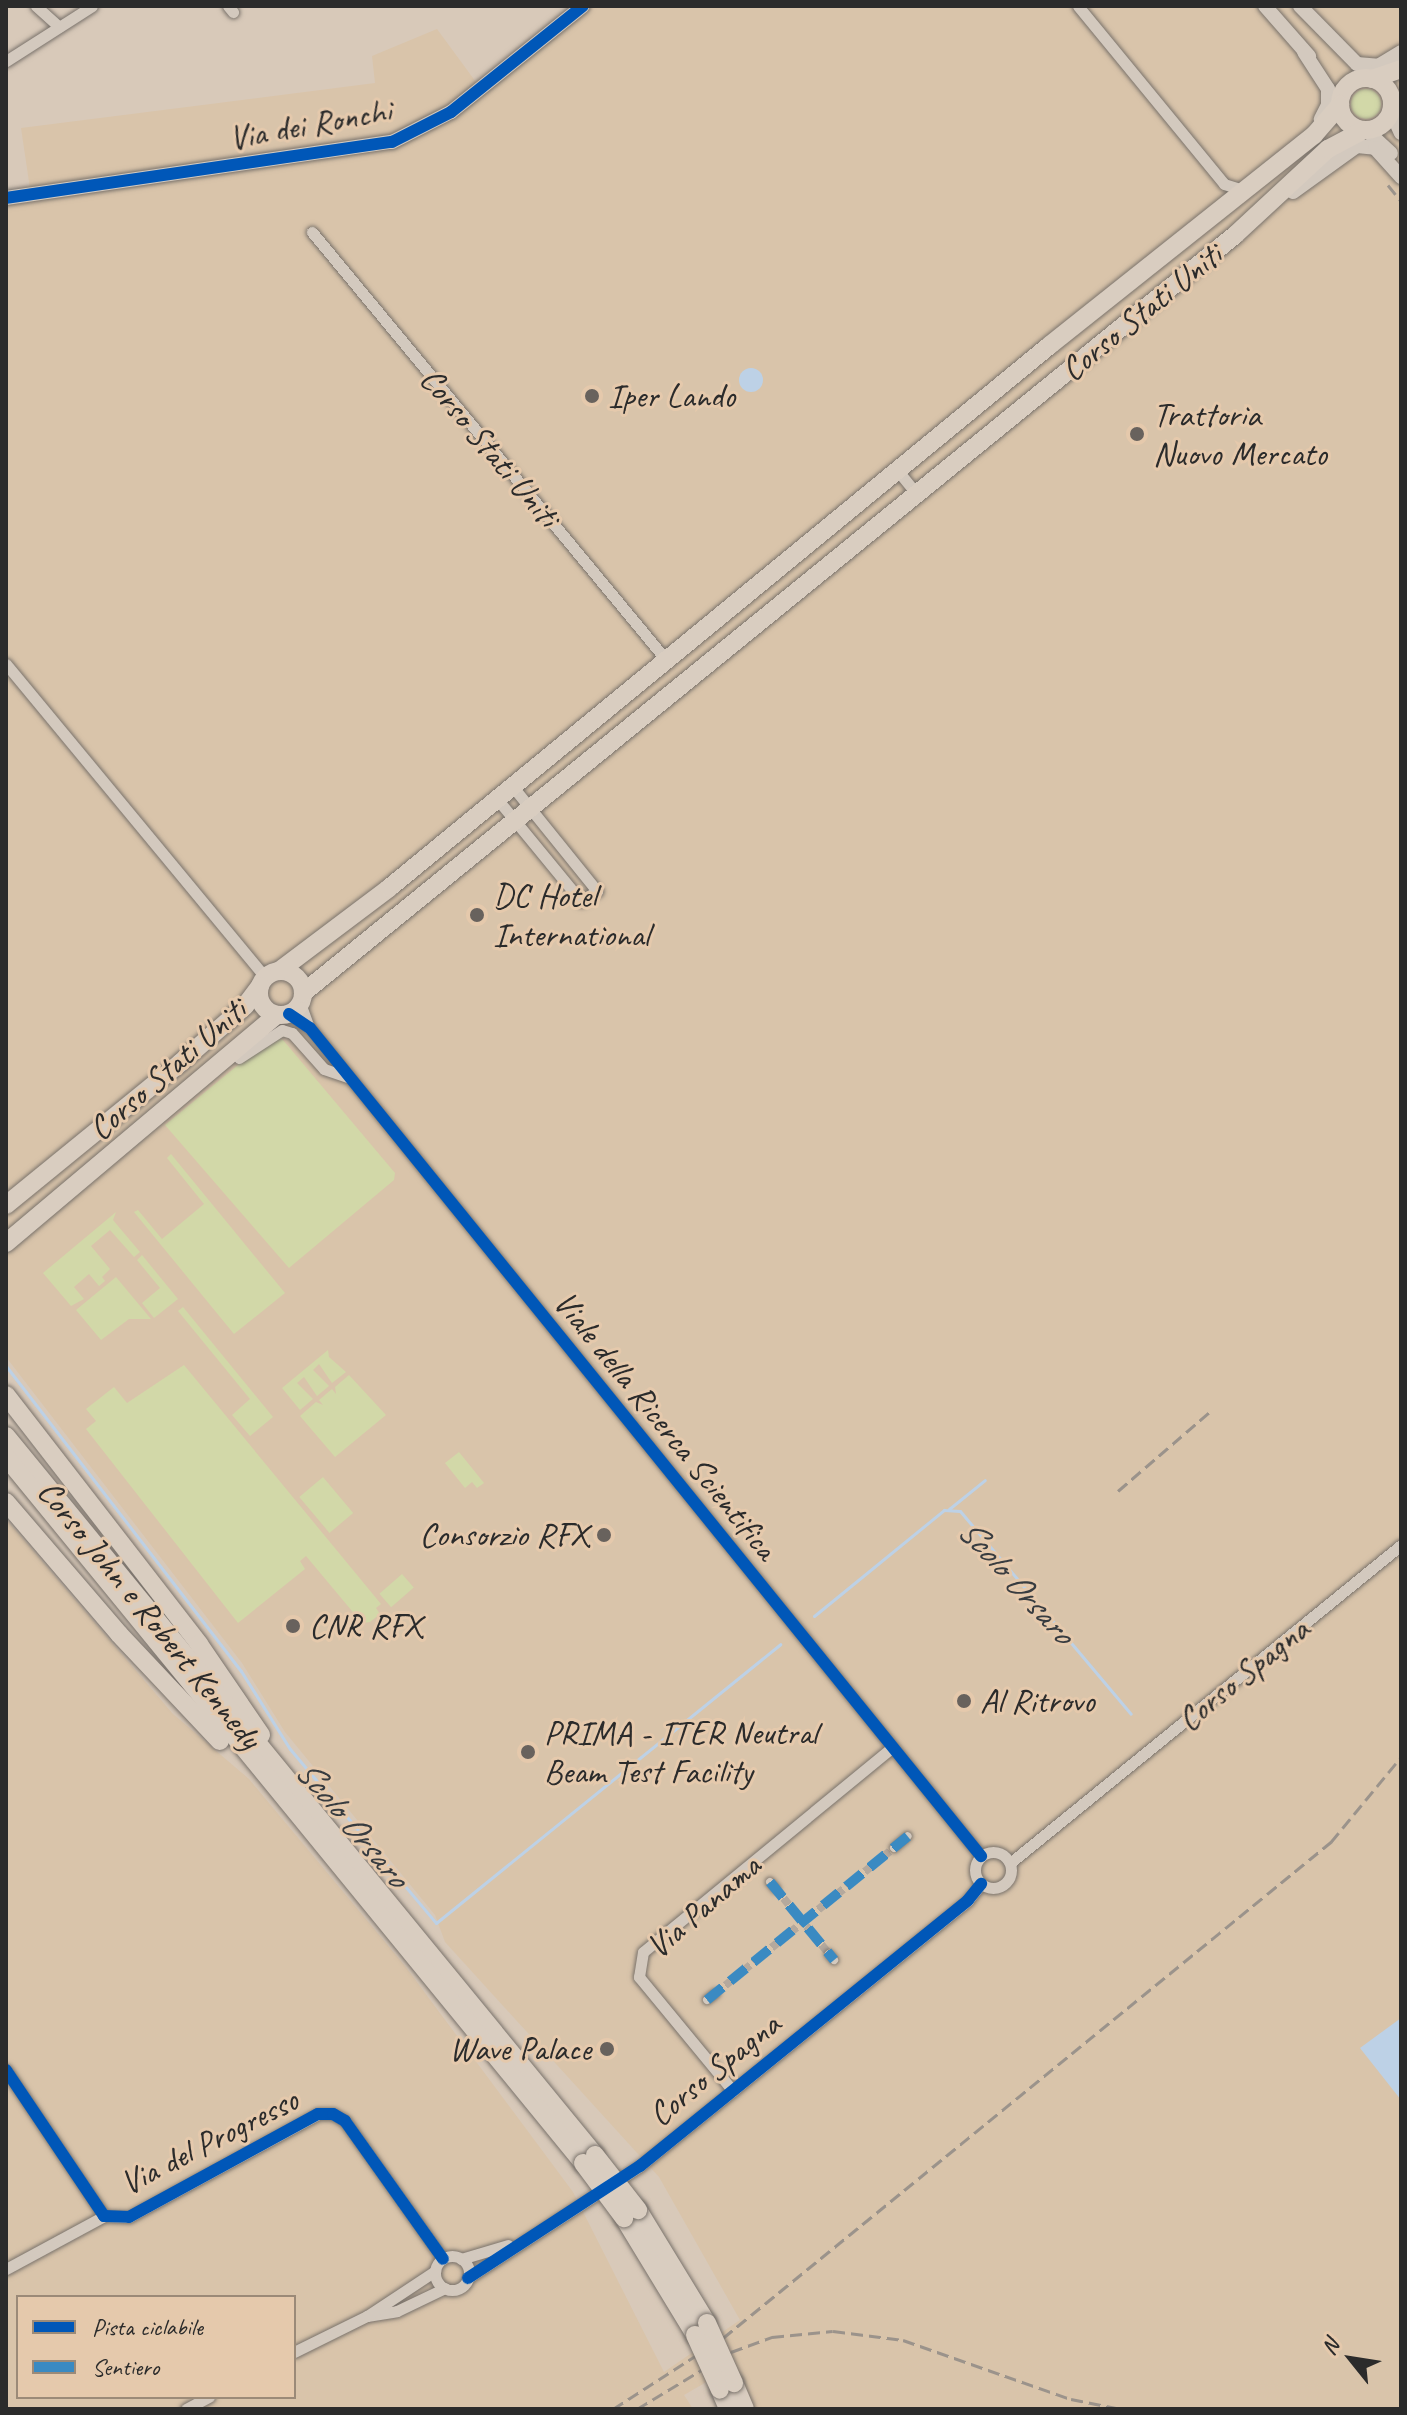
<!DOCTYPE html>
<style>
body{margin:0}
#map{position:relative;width:1407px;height:2415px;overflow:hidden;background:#d8c9b9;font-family:Caveat,sans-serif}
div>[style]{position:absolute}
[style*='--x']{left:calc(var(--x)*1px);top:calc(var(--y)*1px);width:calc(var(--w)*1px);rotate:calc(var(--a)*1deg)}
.built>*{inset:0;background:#d9c4aa}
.green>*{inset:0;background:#d2d8a8;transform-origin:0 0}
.round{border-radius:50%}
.water>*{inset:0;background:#bdd1e6}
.stream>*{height:3px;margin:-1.5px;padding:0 1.5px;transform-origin:1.5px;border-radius:1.5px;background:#bdd1e6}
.pedestrian-tunnel>*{height:8px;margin-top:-4px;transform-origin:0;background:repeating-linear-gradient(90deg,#b5a99d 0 8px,transparent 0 12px)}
.roads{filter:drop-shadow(0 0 2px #79726b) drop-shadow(0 0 2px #79726b)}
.pedestrian>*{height:8px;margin:-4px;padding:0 4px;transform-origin:4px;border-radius:4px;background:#d3c9be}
.minor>*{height:11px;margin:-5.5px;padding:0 5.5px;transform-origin:5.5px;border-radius:5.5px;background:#d3c9be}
.minor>.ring{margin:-5.5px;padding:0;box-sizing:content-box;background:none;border:11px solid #d3c9be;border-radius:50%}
.tertiary>*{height:14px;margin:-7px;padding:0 7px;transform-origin:7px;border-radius:7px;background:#d3c9be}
.primary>*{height:18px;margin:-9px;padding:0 9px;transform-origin:9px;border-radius:9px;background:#d9cdc0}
.primary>.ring{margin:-9px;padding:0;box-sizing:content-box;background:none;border:18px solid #d9cdc0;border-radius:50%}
.trunk>*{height:18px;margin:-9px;padding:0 9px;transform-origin:9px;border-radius:9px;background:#d9cdc0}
.rail>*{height:3px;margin-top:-1.5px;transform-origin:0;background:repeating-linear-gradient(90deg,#9b938b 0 12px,transparent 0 18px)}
.bridges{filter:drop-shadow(0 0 2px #79726b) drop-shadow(0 0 2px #79726b)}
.trunk-bridge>*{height:18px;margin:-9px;padding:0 9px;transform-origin:9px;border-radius:9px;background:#d9cdc0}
.quiet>*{height:10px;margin-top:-5px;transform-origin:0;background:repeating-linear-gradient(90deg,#3a8ac2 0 20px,transparent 0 30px)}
.cycleway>*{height:12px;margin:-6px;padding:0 6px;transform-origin:6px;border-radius:6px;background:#0057b8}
.dots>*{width:22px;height:22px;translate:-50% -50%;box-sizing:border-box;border:4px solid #e5c9ac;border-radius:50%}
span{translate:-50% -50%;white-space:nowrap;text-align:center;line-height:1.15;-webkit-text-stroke:6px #e5c9ac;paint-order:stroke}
.street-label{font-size:34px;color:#2b2b2b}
.poi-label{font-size:34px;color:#2b2b2b}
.left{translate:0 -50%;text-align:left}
.right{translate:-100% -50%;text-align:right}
.water-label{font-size:36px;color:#383c40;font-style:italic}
.frame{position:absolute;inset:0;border:8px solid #2b2b2b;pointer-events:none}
.legend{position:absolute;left:16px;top:2295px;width:280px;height:104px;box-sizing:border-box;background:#e5c9ac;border:2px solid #9b8a78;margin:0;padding:10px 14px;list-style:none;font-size:24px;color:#2b2b2b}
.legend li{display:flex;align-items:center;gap:16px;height:40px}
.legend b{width:40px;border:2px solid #9b8a78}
.north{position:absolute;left:1311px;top:2319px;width:80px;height:80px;-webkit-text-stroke:6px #e5c9ac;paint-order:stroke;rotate:300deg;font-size:22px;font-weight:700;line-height:32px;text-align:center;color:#2b2b2b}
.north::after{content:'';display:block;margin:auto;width:28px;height:36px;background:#2b2b2b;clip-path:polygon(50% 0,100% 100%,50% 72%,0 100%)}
</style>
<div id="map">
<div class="built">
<i style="clip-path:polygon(evenodd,590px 6px,1401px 6px,1401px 2409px,748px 2409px,729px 2369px,684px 2395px,693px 2409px,6px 2409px,6px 1519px,173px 1714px,249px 1779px,405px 1966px,573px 2192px,664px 2372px,740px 2320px,659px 2177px,445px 1942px,435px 1915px,285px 1732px,242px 1663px,6px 1357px,6px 205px,32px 202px,21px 128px,375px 83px,372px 56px,437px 29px,484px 93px,590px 6px,18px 2297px,294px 2297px,294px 2397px,18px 2397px,18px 2297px)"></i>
</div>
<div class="green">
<i class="round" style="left:1351px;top:89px;width:30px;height:30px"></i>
<i style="clip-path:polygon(272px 1037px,283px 1040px,395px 1173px,394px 1180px,289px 1268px,165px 1125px)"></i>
<i style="clip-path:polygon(171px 1154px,285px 1293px,234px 1334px,134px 1212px,138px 1210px,162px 1239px,204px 1204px,167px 1158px)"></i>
<i style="clip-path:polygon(116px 1212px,113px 1220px,140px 1252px,134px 1257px,110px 1230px,91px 1246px,110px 1269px,102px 1277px,105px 1281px,99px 1286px,89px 1274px,74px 1287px,84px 1299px,71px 1306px,43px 1273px)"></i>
<i style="clip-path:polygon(142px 1255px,178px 1299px,154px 1318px,142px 1303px,160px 1288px,137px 1260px)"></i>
<i style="clip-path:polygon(116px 1277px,151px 1319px,129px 1319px,101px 1340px,76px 1310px)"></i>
<i style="clip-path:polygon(183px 1307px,273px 1417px,250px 1436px,232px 1415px,250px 1399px,178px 1311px)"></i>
<i style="clip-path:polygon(328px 1350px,329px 1357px,346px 1372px,332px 1383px,319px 1364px,313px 1370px,329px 1386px,317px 1396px,304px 1377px,297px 1383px,313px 1399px,300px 1410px,282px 1388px)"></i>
<i style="clip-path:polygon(184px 1365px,381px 1604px,376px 1608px,380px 1614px,370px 1622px,362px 1623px,306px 1556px,300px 1561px,305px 1569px,238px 1623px,86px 1429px,96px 1421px,86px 1409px,114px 1387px,127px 1403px)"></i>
<i style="clip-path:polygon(349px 1375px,386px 1415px,335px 1457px,300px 1416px,316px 1402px,323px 1405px,319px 1400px,332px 1389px,336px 1394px,335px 1387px)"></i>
<i style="clip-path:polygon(459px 1452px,484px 1483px,477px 1488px,472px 1482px,465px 1488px,445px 1463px)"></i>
<i style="left:323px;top:1477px;width:47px;height:31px;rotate:50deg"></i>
<i style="left:402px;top:1574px;width:18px;height:30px;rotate:49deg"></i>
</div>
<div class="water">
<i class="round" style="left:739px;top:368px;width:24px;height:24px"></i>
<i style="clip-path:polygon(1401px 2018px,1401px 2100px,1360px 2048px)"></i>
</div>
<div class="stream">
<i style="--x:6;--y:1366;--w:385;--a:52.4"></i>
<i style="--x:241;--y:1671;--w:92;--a:57.9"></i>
<i style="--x:290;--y:1749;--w:227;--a:50"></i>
<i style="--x:436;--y:1923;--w:443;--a:-39"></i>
<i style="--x:949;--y:1509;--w:46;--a:-38.9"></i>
<i style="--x:814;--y:1616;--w:168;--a:-39.2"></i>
<i style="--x:944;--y:1510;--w:16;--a:4"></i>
<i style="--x:960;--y:1511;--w:265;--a:49.9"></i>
</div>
<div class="pedestrian-tunnel">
<i style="--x:776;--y:1889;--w:84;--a:50.8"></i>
<i style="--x:716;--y:1993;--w:230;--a:-39.2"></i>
</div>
<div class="roads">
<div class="pedestrian">
<i style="--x:894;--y:1848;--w:18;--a:-41"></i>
<i style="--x:770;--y:1882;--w:9;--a:49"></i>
<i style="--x:829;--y:1954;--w:8;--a:50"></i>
<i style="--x:707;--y:2000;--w:11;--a:-38"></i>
</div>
<div class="minor">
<i style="--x:36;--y:6;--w:31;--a:42"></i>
<i style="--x:228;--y:6;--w:8;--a:50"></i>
<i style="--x:1078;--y:6;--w:230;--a:50.6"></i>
<i style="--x:1224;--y:184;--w:21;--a:17"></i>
<i style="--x:6;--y:61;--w:102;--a:-32.6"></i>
<i style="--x:312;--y:232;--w:557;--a:50.39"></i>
<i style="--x:898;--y:471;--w:28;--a:51"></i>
<i style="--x:6;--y:664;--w:406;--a:50.4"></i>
<i style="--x:498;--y:800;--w:131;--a:50.6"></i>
<i style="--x:581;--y:901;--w:19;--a:-32"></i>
<i style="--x:597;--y:891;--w:134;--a:-128.9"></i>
<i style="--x:300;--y:1003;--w:27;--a:70"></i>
<i style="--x:289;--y:1014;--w:25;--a:34"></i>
<i style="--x:310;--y:1028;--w:1066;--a:50.98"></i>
<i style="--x:239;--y:1058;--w:51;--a:-33.1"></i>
<i style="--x:282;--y:1030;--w:10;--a:17"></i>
<i style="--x:292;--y:1033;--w:48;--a:48.4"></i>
<i style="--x:324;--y:1069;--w:28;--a:19"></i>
<i class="ring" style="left:975px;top:1852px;width:25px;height:25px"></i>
<i style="--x:1010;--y:1863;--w:504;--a:-39.12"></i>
<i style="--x:6;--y:2070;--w:176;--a:56.1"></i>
<i style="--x:104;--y:2216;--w:25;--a:2"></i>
<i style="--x:129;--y:2217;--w:215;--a:-28.6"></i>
<i style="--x:318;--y:2114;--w:15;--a:0"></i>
<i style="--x:333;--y:2114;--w:14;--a:30"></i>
<i style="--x:345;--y:2121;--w:169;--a:54.6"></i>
<i style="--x:733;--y:2091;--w:148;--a:-129.5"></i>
<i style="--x:639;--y:1977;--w:25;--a:-81"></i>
<i style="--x:643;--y:1952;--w:323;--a:-39.4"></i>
<i class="ring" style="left:435px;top:2256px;width:23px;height:23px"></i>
<i style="--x:461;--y:2259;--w:49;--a:-16.6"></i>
<i style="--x:6;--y:2269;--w:111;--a:-28.4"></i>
<i style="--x:468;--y:2278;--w:205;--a:-33.1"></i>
<i style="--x:640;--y:2166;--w:422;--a:-39"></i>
<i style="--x:968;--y:1900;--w:21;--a:-51"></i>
<i style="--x:367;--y:2316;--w:30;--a:-9"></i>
<i style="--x:397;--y:2311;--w:53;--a:-25.6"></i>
<i style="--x:294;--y:2352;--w:81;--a:-26.3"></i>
<i style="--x:367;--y:2316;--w:82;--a:-33.5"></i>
<i style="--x:186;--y:2409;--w:26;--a:-28"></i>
</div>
<div class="tertiary">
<i style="--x:1265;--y:6;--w:67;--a:48.7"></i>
<i style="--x:1300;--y:6;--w:81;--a:45.5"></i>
<i style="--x:1357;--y:64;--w:21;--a:5"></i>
<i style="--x:1378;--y:66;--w:27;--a:-31"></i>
<i style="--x:1304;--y:52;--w:44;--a:57"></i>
<i style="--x:1328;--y:89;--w:16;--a:90"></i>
<i style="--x:1328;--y:105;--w:16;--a:117"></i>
<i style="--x:1391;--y:111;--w:24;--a:66"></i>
<i style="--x:1366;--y:130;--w:34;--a:43"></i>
<i style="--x:1293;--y:192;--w:79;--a:-35.7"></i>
<i style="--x:1357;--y:146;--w:18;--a:6"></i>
<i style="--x:1375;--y:148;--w:39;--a:48"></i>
<i style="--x:6;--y:198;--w:390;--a:-8.3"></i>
<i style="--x:392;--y:142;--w:66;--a:-27"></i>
<i style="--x:451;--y:112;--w:169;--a:-38.8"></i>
</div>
<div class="primary">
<i class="ring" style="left:1340px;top:78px;width:34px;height:34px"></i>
<i style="--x:1372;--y:79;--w:31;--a:-19"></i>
<i class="ring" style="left:259px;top:971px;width:26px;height:26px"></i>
<i style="--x:279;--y:971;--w:138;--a:-37"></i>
<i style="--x:389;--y:888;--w:855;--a:-39.4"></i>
<i style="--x:1050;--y:345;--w:337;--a:-38.5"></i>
<i style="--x:1314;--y:135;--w:40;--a:-49"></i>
<i style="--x:303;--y:993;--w:1201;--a:-39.12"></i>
<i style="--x:1235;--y:235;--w:127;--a:-42.8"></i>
<i style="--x:1328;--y:149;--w:40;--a:-28"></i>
<i style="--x:6;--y:1205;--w:225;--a:-39.2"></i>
<i style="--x:180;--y:1063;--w:86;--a:-41.2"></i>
<i style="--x:245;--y:1006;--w:25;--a:-53"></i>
<i style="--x:6;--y:1243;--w:354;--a:-40.1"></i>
</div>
<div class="trunk">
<i style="--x:6;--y:1395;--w:315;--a:52.2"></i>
<i style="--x:199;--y:1644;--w:110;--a:55.7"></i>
<i style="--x:6;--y:1436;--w:929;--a:50.68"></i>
<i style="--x:6;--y:1457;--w:912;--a:50.74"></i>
<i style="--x:6;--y:1502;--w:174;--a:49.4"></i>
<i style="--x:119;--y:1634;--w:147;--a:46.7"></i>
<i style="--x:638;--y:2210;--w:132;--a:58.6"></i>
<i style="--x:624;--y:2218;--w:137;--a:58.7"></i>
<i style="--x:734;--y:2383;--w:28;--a:67"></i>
<i style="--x:720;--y:2390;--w:21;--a:67"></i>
</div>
</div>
<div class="rail">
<i style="--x:1388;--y:185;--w:21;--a:51"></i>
<i style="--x:1118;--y:1491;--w:125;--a:-40.8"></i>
<i style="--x:613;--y:2409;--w:131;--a:-32.8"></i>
<i style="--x:723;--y:2338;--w:785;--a:-39.21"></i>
<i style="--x:1331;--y:1842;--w:110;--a:-50.5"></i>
<i style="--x:637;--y:2409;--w:110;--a:-31.2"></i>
<i style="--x:731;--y:2352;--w:44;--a:-20.1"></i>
<i style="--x:772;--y:2337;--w:61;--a:-5.6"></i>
<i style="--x:833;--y:2331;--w:71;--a:7.3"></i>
<i style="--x:903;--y:2340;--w:178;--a:19.4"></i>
<i style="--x:1071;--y:2399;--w:51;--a:11.3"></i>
</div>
<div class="bridges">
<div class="trunk-bridge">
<i style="--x:595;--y:2155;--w:70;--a:52"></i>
<i style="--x:583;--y:2163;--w:69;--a:53.3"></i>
<i style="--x:707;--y:2323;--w:66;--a:65.8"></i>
<i style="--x:695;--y:2335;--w:60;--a:65.6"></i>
</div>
</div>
<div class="quiet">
<i style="--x:770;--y:1882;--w:101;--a:50.6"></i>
<i style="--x:707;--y:2000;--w:259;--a:-39.2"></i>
</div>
<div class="cycleway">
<i style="--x:6;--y:198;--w:390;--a:-8.3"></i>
<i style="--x:392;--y:142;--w:66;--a:-27"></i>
<i style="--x:451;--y:112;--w:169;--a:-38.8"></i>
<i style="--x:289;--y:1014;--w:25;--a:34"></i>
<i style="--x:310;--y:1028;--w:1066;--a:50.98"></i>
<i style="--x:6;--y:2070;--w:176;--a:56.1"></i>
<i style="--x:104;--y:2216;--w:25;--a:2"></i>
<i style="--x:129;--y:2217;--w:215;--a:-28.6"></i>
<i style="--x:318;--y:2114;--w:15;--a:0"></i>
<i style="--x:333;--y:2114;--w:14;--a:30"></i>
<i style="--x:345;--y:2121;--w:169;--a:54.6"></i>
<i style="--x:468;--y:2278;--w:205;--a:-33.1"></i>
<i style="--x:640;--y:2166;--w:422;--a:-39"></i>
<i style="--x:968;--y:1900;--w:21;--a:-51"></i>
</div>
<div class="dots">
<i style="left:592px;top:396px;background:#68625d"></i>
<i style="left:1137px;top:434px;background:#68625d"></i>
<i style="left:477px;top:915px;background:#68625d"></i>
<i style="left:604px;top:1535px;background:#68625d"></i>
<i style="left:293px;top:1626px;background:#68625d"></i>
<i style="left:964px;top:1701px;background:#68625d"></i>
<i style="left:528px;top:1752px;background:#68625d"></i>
<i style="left:607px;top:2049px;background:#68625d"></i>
</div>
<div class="street-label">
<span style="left:310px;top:124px;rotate:-10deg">Via dei Ronchi</span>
<span style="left:1141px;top:312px;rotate:-39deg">Corso Stati Uniti</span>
<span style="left:490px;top:447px;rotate:50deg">Corso Stati Uniti</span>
<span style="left:167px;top:1069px;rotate:-41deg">Corso Stati Uniti</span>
<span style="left:666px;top:1425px;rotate:51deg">Viale della Ricerca Scientifica</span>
<span style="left:150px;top:1614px;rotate:51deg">Corso John e Robert Kennedy</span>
<span style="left:1243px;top:1674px;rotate:-39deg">Corso Spagna</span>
<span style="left:703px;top:1906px;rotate:-41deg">Via Panama</span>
<span style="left:714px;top:2069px;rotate:-39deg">Corso Spagna</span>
<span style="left:209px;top:2141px;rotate:-27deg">Via del Progresso</span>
</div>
<div class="poi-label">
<span class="left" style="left:608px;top:396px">Iper Lando</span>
<span class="left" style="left:1153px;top:434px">Trattoria<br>Nuovo Mercato</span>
<span class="left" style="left:493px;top:915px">DC Hotel<br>International</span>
<span class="right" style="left:588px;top:1535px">Consorzio RFX</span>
<span class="left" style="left:309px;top:1626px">CNR RFX</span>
<span class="left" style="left:980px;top:1701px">Al Ritrovo</span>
<span class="left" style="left:544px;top:1752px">PRIMA - ITER Neutral<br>Beam Test Facility</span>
<span class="right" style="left:591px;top:2049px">Wave Palace</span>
</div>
<div class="water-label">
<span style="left:1016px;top:1581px;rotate:48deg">Scolo Orsaro</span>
<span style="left:352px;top:1823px;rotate:50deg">Scolo Orsaro</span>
</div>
<div class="frame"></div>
<ul class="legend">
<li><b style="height:10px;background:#0057b8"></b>Pista ciclabile</li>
<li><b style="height:10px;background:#3a8ac2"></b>Sentiero</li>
</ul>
<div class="north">N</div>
</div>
